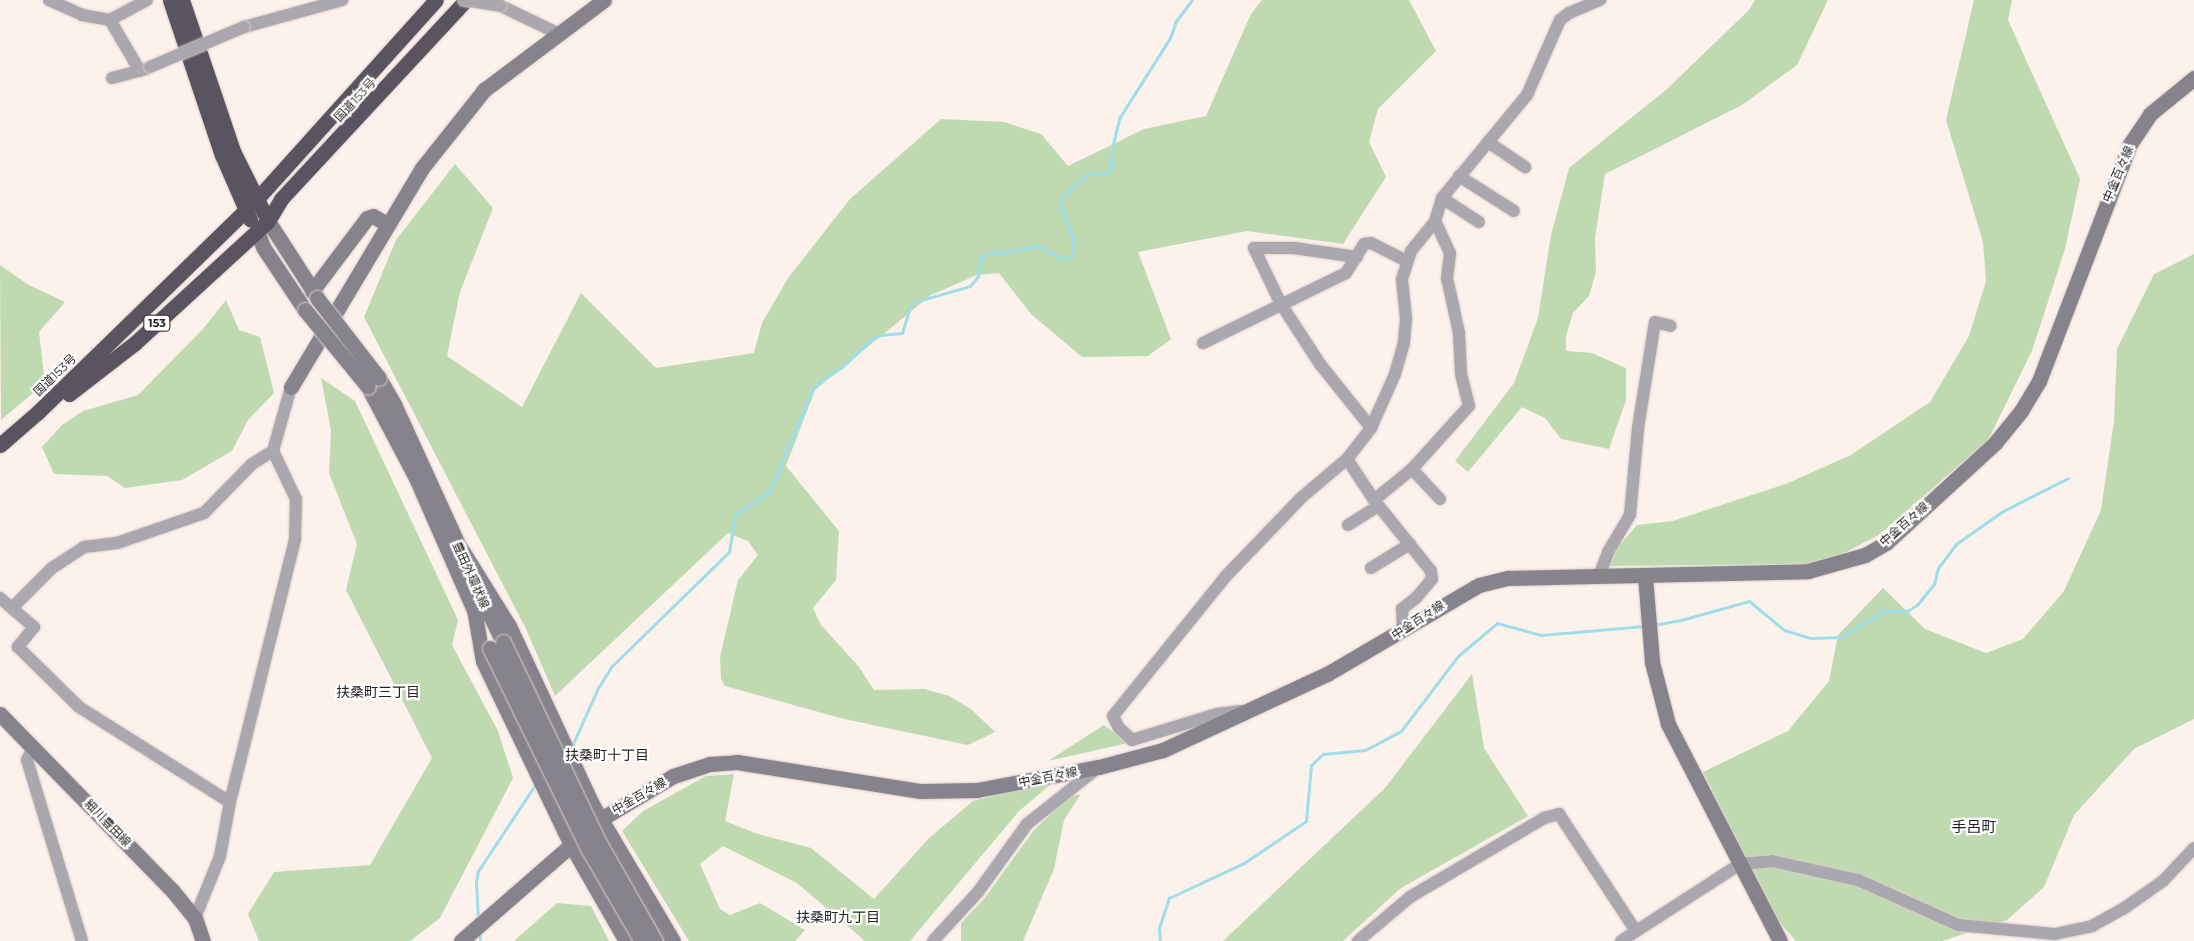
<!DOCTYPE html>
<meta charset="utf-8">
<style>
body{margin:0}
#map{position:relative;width:2194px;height:941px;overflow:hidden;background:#fdf1eb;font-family:Montserrat,"Noto Sans JP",sans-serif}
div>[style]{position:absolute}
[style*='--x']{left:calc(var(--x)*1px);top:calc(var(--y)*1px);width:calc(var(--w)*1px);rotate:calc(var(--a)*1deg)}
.green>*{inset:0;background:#bfdab1}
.stream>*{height:3px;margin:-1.5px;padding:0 1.5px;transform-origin:1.5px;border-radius:1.5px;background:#9eddea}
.roads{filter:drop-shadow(0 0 1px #dacfca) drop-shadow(0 0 1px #dacfca)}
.street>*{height:12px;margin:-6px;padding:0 6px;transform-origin:6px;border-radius:6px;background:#aaa8ae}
.secondary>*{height:15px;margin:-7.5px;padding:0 7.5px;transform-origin:7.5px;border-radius:7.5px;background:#87838c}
.highway>*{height:15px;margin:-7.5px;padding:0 7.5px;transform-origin:7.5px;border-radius:7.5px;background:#59545f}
.bridges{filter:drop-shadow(0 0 1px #dacfca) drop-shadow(0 0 1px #dacfca)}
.street-bridge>*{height:12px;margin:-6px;padding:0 6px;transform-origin:6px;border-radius:6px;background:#aaa8ae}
.secondary-bridge>*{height:15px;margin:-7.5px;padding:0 7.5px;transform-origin:7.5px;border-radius:7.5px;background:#87838c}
span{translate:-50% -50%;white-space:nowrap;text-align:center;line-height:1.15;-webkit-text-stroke:4.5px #fff;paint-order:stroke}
.shield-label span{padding:1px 4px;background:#fff;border:1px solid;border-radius:4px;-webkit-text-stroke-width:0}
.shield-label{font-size:11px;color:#251f1d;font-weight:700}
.street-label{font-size:12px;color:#251f1d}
.neighbourhood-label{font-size:14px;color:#251f1d}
.quarter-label{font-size:15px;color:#251f1d}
</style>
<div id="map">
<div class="green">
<i style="clip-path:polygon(1262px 0,1409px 0,1436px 51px,1378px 109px,1369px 142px,1386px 177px,1343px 244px,1247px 231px,1138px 252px,1171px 339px,1148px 356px,1082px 357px,1031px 314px,999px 273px,977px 275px,931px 295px,815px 390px,786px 466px,839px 531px,836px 580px,813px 608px,821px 625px,859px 667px,874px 690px,924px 689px,949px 696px,971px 709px,995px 732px,968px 745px,844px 719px,725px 686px,721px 679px,720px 657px,738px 580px,758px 555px,748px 541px,728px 533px,555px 696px,526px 629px,364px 317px,396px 240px,455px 164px,493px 208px,460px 292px,447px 356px,522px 407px,581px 293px,656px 368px,754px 353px,762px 323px,788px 278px,850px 199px,941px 119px,1004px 122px,1041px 134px,1068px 166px,1144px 129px,1206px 116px,1251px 14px)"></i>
<i style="clip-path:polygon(1755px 0,1828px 0,1797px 65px,1742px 105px,1605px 174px,1595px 238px,1596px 272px,1589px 296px,1573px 313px,1566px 336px,1566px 351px,1592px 353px,1626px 368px,1626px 400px,1609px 449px,1561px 439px,1545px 418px,1522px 407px,1468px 472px,1455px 461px,1514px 383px,1538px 318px,1551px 235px,1569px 168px,1667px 89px,1749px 10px)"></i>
<i style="clip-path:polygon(1974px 0,2012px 0,2008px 20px,2080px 179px,2065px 249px,2032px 351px,1988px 440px,1879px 535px,1838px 556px,1806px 564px,1610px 566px,1617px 548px,1637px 525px,1673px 521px,1788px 483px,1851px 455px,1930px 402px,1969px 336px,1986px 281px,1983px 242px,1946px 120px)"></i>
<i style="clip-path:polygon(2194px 254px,2194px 719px,2134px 749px,2074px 815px,2044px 887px,2007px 920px,1942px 941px,1796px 941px,1777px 919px,1703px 772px,1788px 731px,1829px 681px,1838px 635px,1883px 588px,1925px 629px,1986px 653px,2023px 639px,2064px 591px,2101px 510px,2114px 421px,2117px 349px,2154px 274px)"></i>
<i style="clip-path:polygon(0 265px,27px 284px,65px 302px,39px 332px,45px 383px,1px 420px)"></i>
<i style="clip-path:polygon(226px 300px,239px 330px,260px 337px,274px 393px,248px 420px,232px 451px,182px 480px,125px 488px,107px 476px,54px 474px,42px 447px,62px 425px,83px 411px,138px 395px,203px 329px)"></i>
<i style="clip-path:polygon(321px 378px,355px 401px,458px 620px,452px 645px,498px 731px,513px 778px,440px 918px,410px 941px,259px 941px,248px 914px,274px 872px,370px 865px,432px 758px,346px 590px,357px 544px,329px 473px,331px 431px)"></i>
<i style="clip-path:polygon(1472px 674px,1484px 748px,1528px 816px,1401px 888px,1343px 941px,1223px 941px,1385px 788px)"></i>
<i style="clip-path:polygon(1104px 725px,1128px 743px,1048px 761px)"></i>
<i style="clip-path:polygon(734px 774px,725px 821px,755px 833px,811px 848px,874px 899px,929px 838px,973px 801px,1057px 779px,1019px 811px,910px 941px,865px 941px,797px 883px,723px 846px,700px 864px,720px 909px,730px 915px,760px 903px,805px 930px,795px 941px,689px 941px,622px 831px,643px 811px,706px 776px)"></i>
<i style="clip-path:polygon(1081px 794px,1064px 820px,1054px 869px,1023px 941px,961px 941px,961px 923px,984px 899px,1034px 830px,1069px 797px)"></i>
<i style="clip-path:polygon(557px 903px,591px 906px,609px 941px,514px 941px)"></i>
</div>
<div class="stream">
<i style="--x:1653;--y:625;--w:28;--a:-10"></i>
<i style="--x:1681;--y:620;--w:71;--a:-15.6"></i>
<i style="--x:1749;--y:601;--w:45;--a:39.6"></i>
<i style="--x:1784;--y:630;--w:28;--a:17"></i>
<i style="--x:1811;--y:638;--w:30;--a:-2"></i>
<i style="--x:1841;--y:637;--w:49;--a:-31.8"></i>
<i style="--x:1883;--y:611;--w:24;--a:0"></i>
<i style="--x:1907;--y:611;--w:12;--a:-31"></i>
<i style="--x:1917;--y:605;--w:27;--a:-51"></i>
<i style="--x:1934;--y:584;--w:16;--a:-76"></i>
<i style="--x:1938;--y:568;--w:30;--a:-53"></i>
<i style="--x:1956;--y:544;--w:57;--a:-35.1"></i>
<i style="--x:2003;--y:511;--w:73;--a:-26.9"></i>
<i style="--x:571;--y:748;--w:66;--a:-65.8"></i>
<i style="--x:598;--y:688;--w:26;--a:-58"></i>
<i style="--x:612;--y:666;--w:163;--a:-44.3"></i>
<i style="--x:729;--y:552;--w:37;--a:-81"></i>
<i style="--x:735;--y:515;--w:41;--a:-34.1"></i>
<i style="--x:769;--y:492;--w:110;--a:-66.9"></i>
<i style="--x:812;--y:391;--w:11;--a:-52"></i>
<i style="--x:819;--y:382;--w:27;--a:-33"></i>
<i style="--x:842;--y:367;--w:40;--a:-43"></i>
<i style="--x:871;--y:340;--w:10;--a:-29"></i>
<i style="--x:880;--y:335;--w:22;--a:-5"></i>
<i style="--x:902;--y:333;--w:31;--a:-73"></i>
<i style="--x:911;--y:303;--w:61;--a:-16.1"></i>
<i style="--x:970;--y:286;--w:13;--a:-51"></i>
<i style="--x:978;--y:276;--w:20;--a:-81"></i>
<i style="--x:981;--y:256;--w:58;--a:-10"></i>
<i style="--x:1038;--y:246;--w:26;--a:28"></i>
<i style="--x:1061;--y:258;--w:11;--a:-5"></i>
<i style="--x:1072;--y:257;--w:19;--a:-87"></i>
<i style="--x:1073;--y:238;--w:31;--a:-112"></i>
<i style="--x:1061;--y:209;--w:11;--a:-85"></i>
<i style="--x:1062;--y:198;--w:27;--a:-45"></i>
<i style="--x:1081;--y:179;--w:9;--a:-32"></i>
<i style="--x:1089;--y:174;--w:17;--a:0"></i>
<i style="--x:1106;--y:174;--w:7;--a:-45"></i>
<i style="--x:1111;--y:169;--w:21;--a:-87"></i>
<i style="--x:1112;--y:148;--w:32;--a:-76"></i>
<i style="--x:1120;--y:117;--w:93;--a:-57.7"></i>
<i style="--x:1170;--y:38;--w:18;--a:-71"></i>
<i style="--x:1176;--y:21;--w:26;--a:-53"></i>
<i style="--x:478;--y:920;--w:39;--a:-93"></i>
<i style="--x:476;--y:881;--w:10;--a:-79"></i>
<i style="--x:478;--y:871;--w:107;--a:-56.5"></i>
<i style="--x:479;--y:931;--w:10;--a:84"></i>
<i style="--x:1160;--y:941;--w:13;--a:-94"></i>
<i style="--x:1159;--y:928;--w:32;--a:-72"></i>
<i style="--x:1169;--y:898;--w:83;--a:-25"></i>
<i style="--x:1244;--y:863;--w:75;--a:-34.1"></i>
<i style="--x:1306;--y:821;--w:56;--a:-84.9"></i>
<i style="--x:1311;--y:765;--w:16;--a:-43"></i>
<i style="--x:1323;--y:754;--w:42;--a:-5.4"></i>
<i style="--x:1365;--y:750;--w:41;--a:-27.8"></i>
<i style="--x:1401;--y:731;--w:94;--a:-52.8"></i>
<i style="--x:1458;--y:656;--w:51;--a:-40.2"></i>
<i style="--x:1497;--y:623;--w:46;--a:15.3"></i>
<i style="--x:1541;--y:635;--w:104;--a:-4.9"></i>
</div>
<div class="roads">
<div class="street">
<i style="--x:49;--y:0;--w:36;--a:24"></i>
<i style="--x:82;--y:15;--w:28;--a:10"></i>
<i style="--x:110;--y:20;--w:42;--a:-28.4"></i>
<i style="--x:501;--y:6;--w:62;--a:25.7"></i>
<i style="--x:110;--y:20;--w:59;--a:59.5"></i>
<i style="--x:244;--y:27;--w:102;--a:-15.4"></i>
<i style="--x:112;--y:78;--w:35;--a:-15"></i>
<i style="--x:1488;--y:142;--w:45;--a:34"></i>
<i style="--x:1459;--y:176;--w:65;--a:32.5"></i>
<i style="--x:1442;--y:198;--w:44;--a:33"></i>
<i style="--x:1357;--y:257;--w:64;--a:-171.9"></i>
<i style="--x:1294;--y:248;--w:40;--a:180"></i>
<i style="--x:1254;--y:248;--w:62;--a:64.3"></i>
<i style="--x:1281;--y:304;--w:72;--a:57"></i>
<i style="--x:1320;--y:364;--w:82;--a:51.4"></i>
<i style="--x:1203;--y:343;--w:159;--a:-26.1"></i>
<i style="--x:1346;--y:273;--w:34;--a:-58"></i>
<i style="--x:1364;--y:244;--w:7;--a:-8"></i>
<i style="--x:1371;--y:243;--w:39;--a:27"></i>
<i style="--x:1347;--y:459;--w:49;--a:56.6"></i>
<i style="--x:1374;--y:500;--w:91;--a:51.2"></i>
<i style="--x:1431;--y:571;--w:8;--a:83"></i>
<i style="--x:1432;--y:579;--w:25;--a:130"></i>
<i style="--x:1416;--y:598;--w:18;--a:142"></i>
<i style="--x:1402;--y:609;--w:22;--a:87"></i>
<i style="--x:1412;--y:469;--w:41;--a:47"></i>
<i style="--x:1374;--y:500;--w:49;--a:-39.2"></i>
<i style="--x:1412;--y:469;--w:85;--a:-47.9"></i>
<i style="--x:1469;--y:406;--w:34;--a:-104"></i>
<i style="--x:1461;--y:373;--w:40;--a:-92.9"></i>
<i style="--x:1459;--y:333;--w:56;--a:-102.3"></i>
<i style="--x:1447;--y:278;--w:25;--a:-83"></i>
<i style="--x:1450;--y:253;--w:35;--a:-115"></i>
<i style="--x:1348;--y:525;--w:36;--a:-32"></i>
<i style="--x:1371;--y:568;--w:46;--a:-31.6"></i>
<i style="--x:1599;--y:576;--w:26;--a:-69"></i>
<i style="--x:1608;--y:552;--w:43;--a:-59.3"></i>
<i style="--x:1630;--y:515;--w:87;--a:-84.7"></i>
<i style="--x:1638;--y:428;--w:107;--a:-80.9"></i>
<i style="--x:1655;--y:322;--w:16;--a:14"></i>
<i style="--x:0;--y:598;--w:45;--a:40.5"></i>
<i style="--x:34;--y:627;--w:26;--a:129"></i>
<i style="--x:18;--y:647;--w:86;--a:44.5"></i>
<i style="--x:79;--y:707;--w:178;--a:32.2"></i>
<i style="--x:13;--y:607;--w:55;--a:-45"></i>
<i style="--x:52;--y:568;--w:38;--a:-33"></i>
<i style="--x:84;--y:547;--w:33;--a:-7"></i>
<i style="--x:117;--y:543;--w:92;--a:-19"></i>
<i style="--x:204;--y:513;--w:69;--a:-45.6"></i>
<i style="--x:252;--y:464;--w:25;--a:-32"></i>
<i style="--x:1241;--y:711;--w:24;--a:173"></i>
<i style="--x:1217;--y:714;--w:89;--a:163"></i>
<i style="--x:1132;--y:740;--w:18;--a:-137"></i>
<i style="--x:1119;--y:728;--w:13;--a:-117"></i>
<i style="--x:1113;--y:716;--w:179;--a:-51.1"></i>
<i style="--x:1225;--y:577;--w:111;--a:-46.1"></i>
<i style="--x:1302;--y:497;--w:59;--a:-40.2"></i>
<i style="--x:1347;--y:459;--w:39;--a:-52"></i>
<i style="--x:1371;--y:428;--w:59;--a:-66"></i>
<i style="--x:1395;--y:374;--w:33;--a:-74"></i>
<i style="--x:1404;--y:342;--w:24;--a:-85"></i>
<i style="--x:1406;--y:318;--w:39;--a:-96"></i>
<i style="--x:1402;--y:279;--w:29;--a:-72"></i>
<i style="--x:1411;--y:251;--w:38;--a:-51"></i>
<i style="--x:1435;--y:221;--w:24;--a:-73"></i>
<i style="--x:1442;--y:198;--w:134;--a:-50.5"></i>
<i style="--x:1527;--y:95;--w:82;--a:-66.3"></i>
<i style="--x:1560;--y:20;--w:11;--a:-38"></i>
<i style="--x:1569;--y:13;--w:34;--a:-23"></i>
<i style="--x:33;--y:748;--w:13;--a:117"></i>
<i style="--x:27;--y:760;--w:189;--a:73.1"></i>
<i style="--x:195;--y:918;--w:67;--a:-68"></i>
<i style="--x:220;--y:856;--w:55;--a:-79.5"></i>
<i style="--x:230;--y:802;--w:271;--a:-76.1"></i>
<i style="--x:295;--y:539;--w:40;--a:-88.6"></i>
<i style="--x:296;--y:499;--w:53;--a:-115.6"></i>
<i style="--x:273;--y:451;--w:66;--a:-74.3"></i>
<i style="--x:933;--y:941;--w:67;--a:-47.4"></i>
<i style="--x:978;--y:892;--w:84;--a:-54.2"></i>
<i style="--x:1027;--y:824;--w:92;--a:-38.4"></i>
<i style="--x:1358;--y:941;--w:68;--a:-40.2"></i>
<i style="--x:1410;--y:897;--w:156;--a:-30.5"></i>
<i style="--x:1544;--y:818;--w:16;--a:-15"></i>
<i style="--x:1559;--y:814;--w:140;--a:56.7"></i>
<i style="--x:1621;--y:941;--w:142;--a:-32.9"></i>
<i style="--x:1740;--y:864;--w:32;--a:-5"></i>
<i style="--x:1772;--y:861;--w:88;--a:12.5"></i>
<i style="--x:1858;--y:880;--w:110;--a:24.2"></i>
<i style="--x:1958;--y:925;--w:97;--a:5.3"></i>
<i style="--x:2055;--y:934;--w:38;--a:-12"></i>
<i style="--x:2092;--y:926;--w:35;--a:-29"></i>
<i style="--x:2123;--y:909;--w:49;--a:-35"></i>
<i style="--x:2163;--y:881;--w:45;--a:-46.8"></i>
</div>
<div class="secondary">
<i style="--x:268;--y:221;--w:90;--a:57.2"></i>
<i style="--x:257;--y:231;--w:17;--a:69"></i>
<i style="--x:263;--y:247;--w:76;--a:56.3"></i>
<i style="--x:312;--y:291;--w:91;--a:-53"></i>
<i style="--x:367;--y:218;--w:6;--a:-18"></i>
<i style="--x:373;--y:216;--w:16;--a:30"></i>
<i style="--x:379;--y:378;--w:30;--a:60"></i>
<i style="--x:394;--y:404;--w:164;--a:65.5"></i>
<i style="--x:291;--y:387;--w:255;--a:-59.1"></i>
<i style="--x:422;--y:168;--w:100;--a:-51.5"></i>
<i style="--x:484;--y:90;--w:150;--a:-36.9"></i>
<i style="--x:368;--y:387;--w:103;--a:62.2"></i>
<i style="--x:416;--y:478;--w:152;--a:66.3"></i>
<i style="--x:458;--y:544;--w:97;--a:58.1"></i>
<i style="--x:509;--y:626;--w:196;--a:65"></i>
<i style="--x:592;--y:804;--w:159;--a:59.4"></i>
<i style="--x:1645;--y:576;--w:86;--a:85.3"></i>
<i style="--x:1652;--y:662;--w:64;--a:75.5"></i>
<i style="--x:1668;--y:724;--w:244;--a:62.7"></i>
<i style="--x:483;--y:601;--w:46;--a:64"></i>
<i style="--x:474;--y:609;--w:53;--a:80.2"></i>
<i style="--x:483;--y:661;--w:204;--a:64.4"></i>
<i style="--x:571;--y:845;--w:111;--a:60.2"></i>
<i style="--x:0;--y:714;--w:246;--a:45.7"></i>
<i style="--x:172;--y:890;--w:36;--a:51"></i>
<i style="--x:195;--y:918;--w:24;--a:71"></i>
<i style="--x:461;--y:941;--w:186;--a:-41.1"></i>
<i style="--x:601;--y:819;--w:84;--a:-30.8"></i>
<i style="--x:673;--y:776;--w:39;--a:-18"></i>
<i style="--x:710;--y:764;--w:27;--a:-4"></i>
<i style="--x:737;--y:762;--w:186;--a:9"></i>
<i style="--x:921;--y:791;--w:56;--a:-1"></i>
<i style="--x:977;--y:790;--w:124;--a:-10.7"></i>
<i style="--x:1099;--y:767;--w:66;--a:-14.9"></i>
<i style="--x:1163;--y:750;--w:181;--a:-24.9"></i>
<i style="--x:1327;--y:674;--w:176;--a:-30.4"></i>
<i style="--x:1479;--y:585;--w:30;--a:-14"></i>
<i style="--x:1508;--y:578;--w:300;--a:-1.3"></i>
<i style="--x:1808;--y:571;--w:59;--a:-15.7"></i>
<i style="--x:1865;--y:555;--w:24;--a:-30"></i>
<i style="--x:1886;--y:543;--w:148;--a:-42.5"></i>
<i style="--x:1995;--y:443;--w:41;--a:-50.9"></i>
<i style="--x:2021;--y:411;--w:35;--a:-59"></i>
<i style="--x:2039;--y:381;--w:254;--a:-69"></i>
<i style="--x:2130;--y:144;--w:36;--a:-56"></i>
<i style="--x:2150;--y:114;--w:57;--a:-39.3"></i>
</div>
<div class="highway">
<i style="--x:170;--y:0;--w:163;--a:71.5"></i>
<i style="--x:222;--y:155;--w:70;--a:66.4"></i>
<i style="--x:182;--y:0;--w:159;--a:71.3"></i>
<i style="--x:233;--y:151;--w:78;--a:63.4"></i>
<i style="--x:69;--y:394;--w:83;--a:-37.7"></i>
<i style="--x:135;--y:343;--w:180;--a:-42.5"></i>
<i style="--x:268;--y:221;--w:26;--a:-59"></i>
<i style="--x:281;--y:199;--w:272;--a:-47.1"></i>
<i style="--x:0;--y:445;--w:49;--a:-40.9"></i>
<i style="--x:37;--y:413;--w:304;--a:-44.2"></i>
<i style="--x:255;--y:201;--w:270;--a:-48"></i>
</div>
</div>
<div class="bridges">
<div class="street-bridge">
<i style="--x:464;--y:0;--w:37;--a:9"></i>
<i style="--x:150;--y:67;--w:102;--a:-23.1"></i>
</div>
<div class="secondary-bridge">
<i style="--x:317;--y:298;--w:101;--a:52.2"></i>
<i style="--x:305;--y:310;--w:99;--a:50.7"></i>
<i style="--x:503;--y:642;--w:223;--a:64.5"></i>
<i style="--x:599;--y:843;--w:113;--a:60.3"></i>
<i style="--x:490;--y:648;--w:223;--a:63.9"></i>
<i style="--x:588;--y:848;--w:108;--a:59.9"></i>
</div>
</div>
<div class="shield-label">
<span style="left:157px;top:323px">153</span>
</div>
<div class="street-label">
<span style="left:355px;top:100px;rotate:-47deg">国道153号</span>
<span style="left:2118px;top:174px;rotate:-67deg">中金百々線</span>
<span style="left:55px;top:375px;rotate:-44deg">国道153号</span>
<span style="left:1904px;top:524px;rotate:-41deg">中金百々線</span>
<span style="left:471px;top:575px;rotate:66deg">豊田外環状線</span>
<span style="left:1418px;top:620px;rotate:-33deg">中金百々線</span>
<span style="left:1048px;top:777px;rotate:-11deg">中金百々線</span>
<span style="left:639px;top:796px;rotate:-30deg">中金百々線</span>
<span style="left:108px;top:823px;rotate:46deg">細川豊田線</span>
</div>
<div class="neighbourhood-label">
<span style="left:378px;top:692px">扶桑町三丁目</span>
<span style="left:607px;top:755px">扶桑町十丁目</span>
<span style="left:838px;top:917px">扶桑町九丁目</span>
</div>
<div class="quarter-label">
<span style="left:1974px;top:827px">手呂町</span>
</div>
</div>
